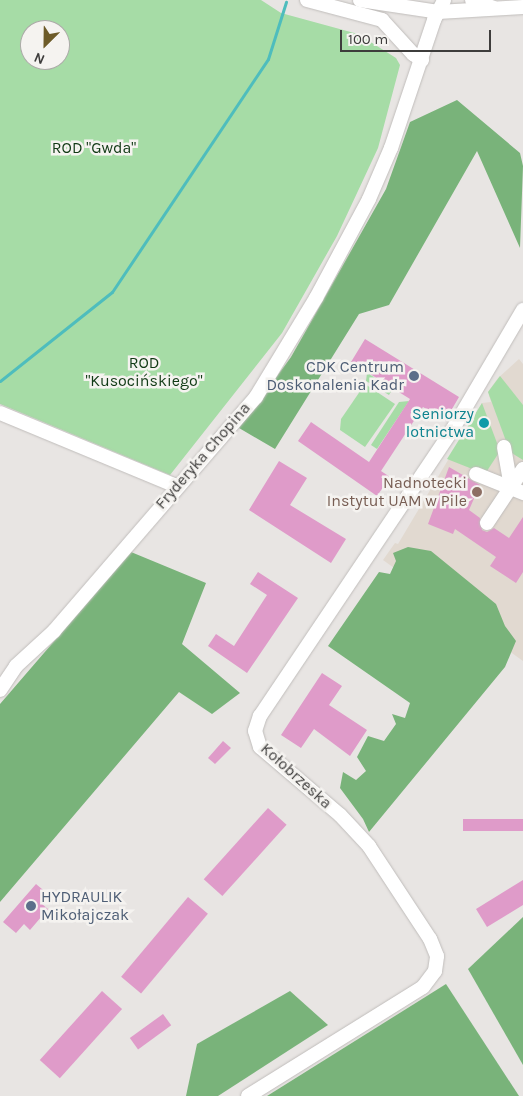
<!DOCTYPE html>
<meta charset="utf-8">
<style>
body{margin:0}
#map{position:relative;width:523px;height:1096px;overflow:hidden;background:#e8e5e3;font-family:Karla,sans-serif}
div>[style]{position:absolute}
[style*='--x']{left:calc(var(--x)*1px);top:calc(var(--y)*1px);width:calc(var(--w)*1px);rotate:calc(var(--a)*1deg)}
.built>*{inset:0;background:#e1d9d0}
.green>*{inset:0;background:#a6dca6}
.forest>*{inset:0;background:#79b37a}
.stream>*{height:3px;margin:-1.5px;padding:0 1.5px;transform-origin:1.5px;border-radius:1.5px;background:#4ebdbd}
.building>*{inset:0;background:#df9bc9;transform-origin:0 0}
.roads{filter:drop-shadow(0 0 1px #c0bdbb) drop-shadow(0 0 1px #c0bdbb)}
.minor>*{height:14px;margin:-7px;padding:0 7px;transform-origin:7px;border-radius:7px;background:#fff}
.dots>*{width:14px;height:14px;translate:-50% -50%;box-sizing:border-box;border:2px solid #f5f3f0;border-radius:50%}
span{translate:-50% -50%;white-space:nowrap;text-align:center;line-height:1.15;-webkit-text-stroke:5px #f5f3f0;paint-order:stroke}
.park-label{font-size:16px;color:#113a15}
.service-label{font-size:16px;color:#4e5e75}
.right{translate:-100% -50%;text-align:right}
.left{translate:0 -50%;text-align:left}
.culture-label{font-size:16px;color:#0d838f}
.street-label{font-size:16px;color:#3e3d3c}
.education-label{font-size:16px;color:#785e54}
.north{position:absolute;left:20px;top:20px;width:50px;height:50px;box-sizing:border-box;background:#f5f3f0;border:1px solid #acaaa8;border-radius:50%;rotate:203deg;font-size:14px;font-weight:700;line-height:20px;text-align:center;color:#3e3d3c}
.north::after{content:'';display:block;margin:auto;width:18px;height:22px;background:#6d5b29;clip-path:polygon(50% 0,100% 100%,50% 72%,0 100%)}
.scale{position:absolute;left:340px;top:30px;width:151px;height:22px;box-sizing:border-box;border:2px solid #3e3d3c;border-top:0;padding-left:6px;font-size:15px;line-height:18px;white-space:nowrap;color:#3e3d3c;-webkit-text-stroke:4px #f5f3f0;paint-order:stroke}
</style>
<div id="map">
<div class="built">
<i style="clip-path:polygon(519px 359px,523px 364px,523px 661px,383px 560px,395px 543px,398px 544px,482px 403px,491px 402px,488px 392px,498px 378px)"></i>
</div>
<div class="green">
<i style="clip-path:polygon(evenodd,0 0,261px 0,281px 13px,358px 34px,396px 58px,400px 65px,378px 148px,337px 236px,282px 333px,170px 475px,0 404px,0 0,30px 30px,60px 30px,60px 60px,30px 60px,30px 30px)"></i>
<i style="clip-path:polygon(367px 373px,393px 388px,389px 395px,366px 381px)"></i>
<i style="clip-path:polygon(500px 376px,523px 405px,523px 460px,510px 452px,488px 392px)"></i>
<i style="clip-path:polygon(365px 384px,395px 404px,365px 447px,340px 430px,341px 419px)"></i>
<i style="clip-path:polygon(409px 401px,377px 449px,371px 445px,399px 402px)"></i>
<i style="clip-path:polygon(482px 403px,500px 451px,485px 474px,447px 459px)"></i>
</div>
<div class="forest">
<i style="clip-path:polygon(457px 100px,520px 153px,523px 166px,520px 248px,477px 151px,389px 305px,359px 314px,275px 449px,239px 428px,291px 357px,386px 189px,410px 122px)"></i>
<i style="clip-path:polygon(408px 547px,431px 551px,496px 604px,505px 626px,516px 641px,505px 667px,369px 832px,363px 819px,340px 788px,343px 772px,356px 780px,366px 771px,357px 757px,368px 736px,384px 741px,396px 724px,392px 714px,405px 718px,410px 703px,328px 646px,379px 572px,390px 574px,396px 561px,393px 553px)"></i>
<i style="clip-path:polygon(131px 552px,206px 583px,182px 644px,240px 693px,212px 714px,179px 692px,0 902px,0 704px)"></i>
<i style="clip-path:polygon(523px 917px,523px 1065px,468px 969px)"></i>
<i style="clip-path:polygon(446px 984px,519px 1096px,267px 1096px)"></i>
<i style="clip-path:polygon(290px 991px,328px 1025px,218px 1096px,186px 1096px,197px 1044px)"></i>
</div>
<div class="stream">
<i style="--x:0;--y:381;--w:143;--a:-38.5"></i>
<i style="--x:112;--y:292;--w:280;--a:-56.2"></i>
<i style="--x:268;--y:59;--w:60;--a:-72.5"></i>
</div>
<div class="building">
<i style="clip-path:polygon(365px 339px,459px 397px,445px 421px,423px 407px,381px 471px,390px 477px,377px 496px,298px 441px,311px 422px,369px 462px,410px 399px,351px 362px)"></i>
<i style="clip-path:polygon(279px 461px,307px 478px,290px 505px,346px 539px,331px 563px,249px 510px)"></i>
<i style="clip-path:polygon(449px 467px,480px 485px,469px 510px,480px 518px,482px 530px,487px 532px,494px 528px,509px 538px,523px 517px,523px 572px,516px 583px,490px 566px,496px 557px,455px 529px,453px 534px,428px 524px)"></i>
<i style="clip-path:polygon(258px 572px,298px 598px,247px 673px,208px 646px,216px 634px,234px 646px,267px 595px,250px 584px)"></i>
<i style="clip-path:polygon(322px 673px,342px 686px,329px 705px,367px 730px,350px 756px,314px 729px,301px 748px,281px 735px)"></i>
<i style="clip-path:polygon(223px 741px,231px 748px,215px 764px,208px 758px)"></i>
<i style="left:268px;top:808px;width:25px;height:96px;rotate:42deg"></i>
<i style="left:523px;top:819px;width:12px;height:60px;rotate:90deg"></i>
<i style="clip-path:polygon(523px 880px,523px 905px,487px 927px,476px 909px)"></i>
<i style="clip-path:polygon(36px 884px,49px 895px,42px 904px,48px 909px,30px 930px,24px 924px,16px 933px,3px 922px)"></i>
<i style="left:188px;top:897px;width:26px;height:104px;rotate:40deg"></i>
<i style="left:102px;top:991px;width:27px;height:93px;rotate:42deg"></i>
<i style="left:163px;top:1014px;width:14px;height:41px;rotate:54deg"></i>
</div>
<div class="roads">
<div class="minor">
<i style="--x:307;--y:0;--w:78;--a:14.9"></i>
<i style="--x:382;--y:20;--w:46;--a:47.6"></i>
<i style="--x:413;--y:54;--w:11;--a:34"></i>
<i style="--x:360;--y:0;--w:79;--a:8.7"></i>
<i style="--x:438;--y:12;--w:85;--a:-3.4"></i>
<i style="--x:472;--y:0;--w:23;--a:20"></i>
<i style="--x:0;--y:413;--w:191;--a:22.5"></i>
<i style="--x:504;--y:447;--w:41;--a:80.1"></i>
<i style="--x:476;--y:474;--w:51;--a:22"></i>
<i style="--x:487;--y:523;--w:65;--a:-56.3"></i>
<i style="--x:0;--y:690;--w:29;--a:-56"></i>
<i style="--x:16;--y:666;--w:52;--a:-42.6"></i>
<i style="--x:54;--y:631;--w:309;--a:-49.2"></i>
<i style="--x:256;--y:397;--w:116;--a:-58.8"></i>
<i style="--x:316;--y:298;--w:112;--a:-61.8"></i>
<i style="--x:369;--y:199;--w:56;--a:-66.7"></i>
<i style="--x:391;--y:148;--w:135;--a:-71.4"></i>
<i style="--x:434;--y:20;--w:22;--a:-63"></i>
<i style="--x:248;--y:1096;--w:206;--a:-31.9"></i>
<i style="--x:423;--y:987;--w:20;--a:-53"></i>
<i style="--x:435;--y:971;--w:15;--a:-82"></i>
<i style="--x:437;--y:956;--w:18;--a:-112"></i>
<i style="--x:430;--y:939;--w:111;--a:-123.3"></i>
<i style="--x:369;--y:846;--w:42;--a:-133.1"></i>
<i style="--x:340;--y:815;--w:105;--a:-139.6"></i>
<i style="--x:260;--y:747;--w:17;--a:-107"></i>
<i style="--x:255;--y:731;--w:16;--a:-72"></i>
<i style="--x:260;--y:716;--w:348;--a:-56.1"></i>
<i style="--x:454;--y:427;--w:136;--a:-59.5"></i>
</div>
</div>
<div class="dots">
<i style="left:414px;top:376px;background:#5c6f8a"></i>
<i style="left:484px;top:423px;background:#0f9aa8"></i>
<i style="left:477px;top:492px;background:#8d6e63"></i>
<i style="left:31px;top:906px;background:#5c6f8a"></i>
</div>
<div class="park-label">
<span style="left:94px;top:148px">ROD "Gwda"</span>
<span style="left:144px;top:372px">ROD<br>"Kusocińskiego"</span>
</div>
<div class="service-label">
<span class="right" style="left:404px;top:376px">CDK Centrum<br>Doskonalenia Kadr</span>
<span class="left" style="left:41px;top:906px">HYDRAULIK<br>Mikołajczak</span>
</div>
<div class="culture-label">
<span class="right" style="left:474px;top:423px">Seniorzy<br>lotnictwa</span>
</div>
<div class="street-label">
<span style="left:203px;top:456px;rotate:-49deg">Fryderyka Chopina</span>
<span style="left:296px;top:776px;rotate:42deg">Kołobrzeska</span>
</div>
<div class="education-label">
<span class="right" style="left:467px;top:492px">Nadnotecki<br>Instytut UAM w Pile</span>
</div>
<div class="north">N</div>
<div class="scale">100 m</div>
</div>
